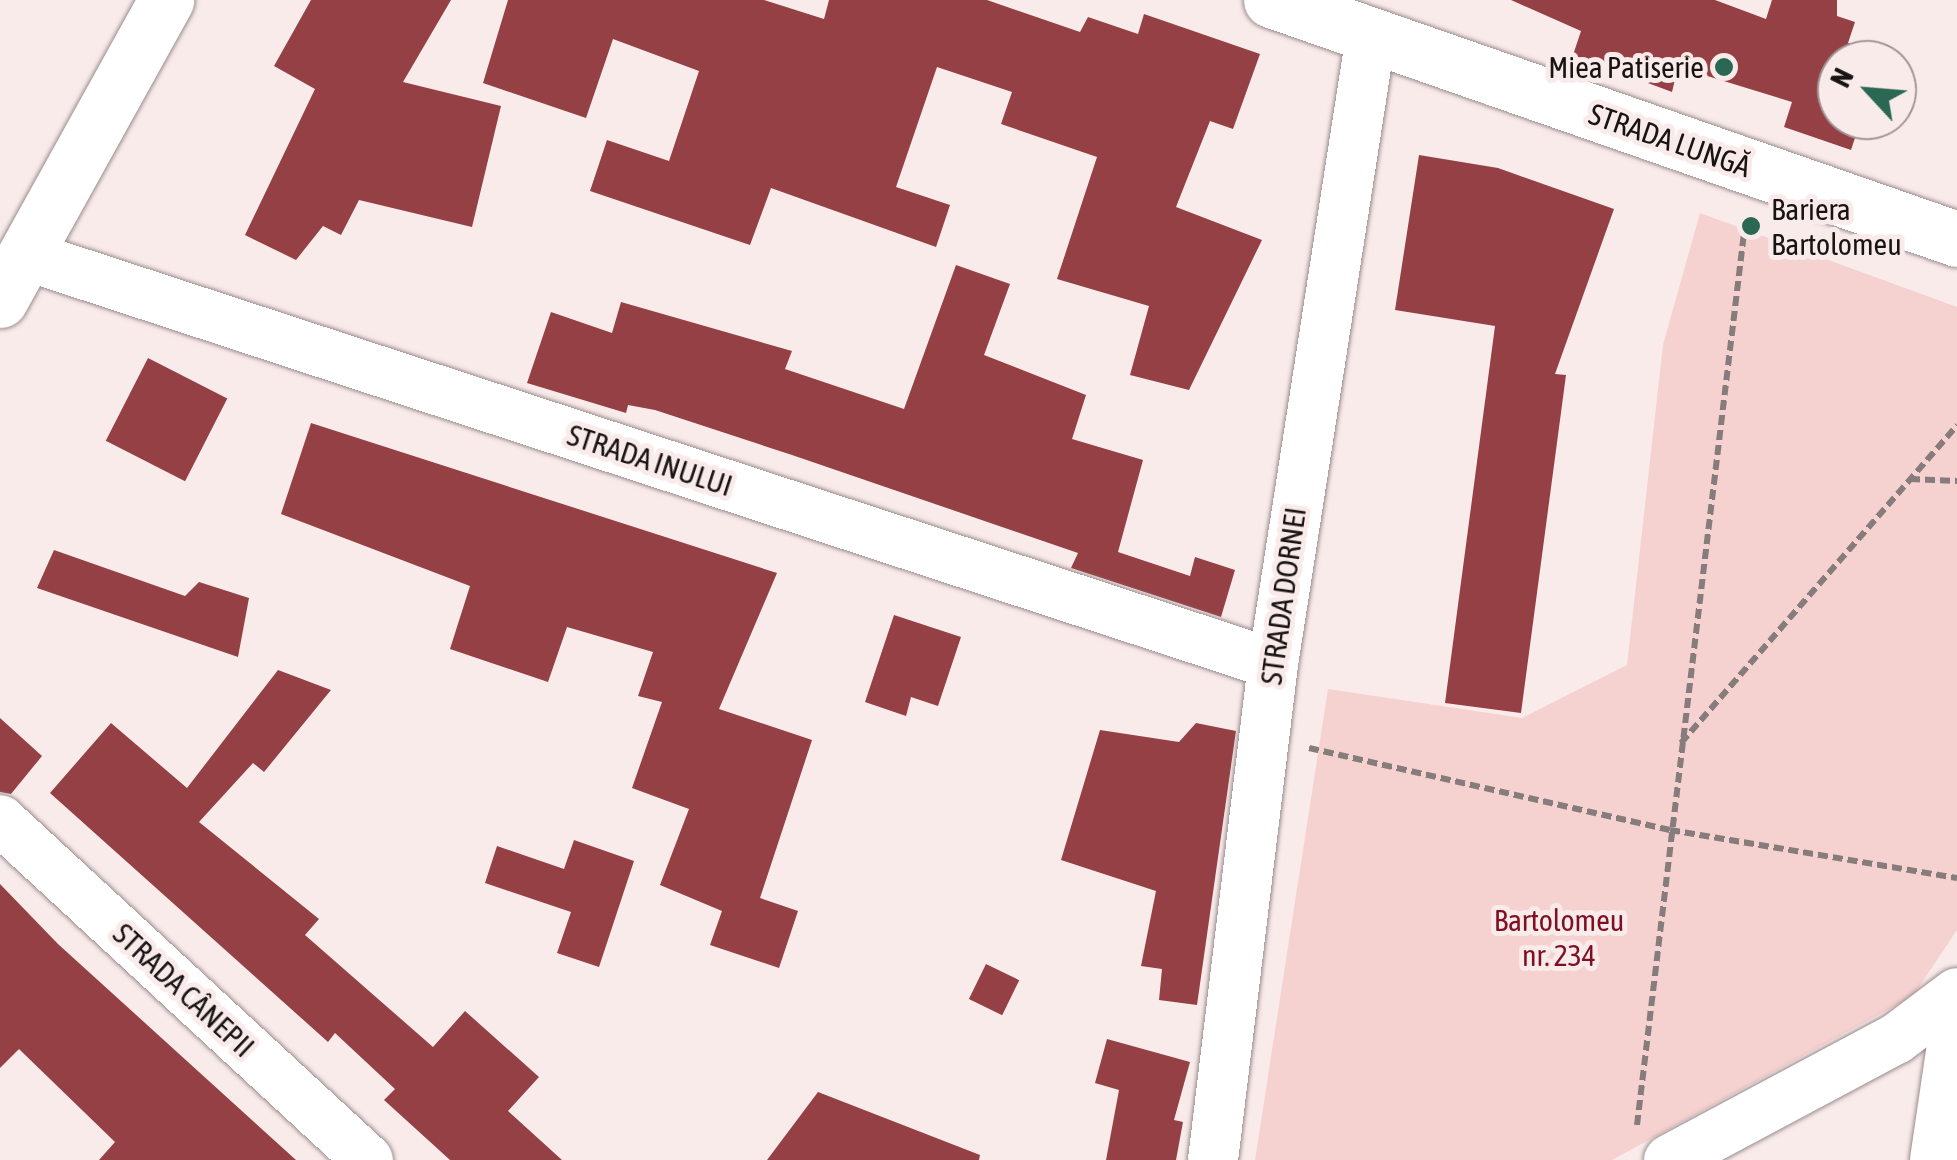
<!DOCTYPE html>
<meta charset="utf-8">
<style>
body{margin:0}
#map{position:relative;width:1957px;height:1160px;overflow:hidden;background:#faebeb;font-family:"Asap Condensed",sans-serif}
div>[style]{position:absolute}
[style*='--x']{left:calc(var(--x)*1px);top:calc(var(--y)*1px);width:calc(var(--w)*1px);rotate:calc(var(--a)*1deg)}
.green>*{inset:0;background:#f5d1d0}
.building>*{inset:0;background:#944045;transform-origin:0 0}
.path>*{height:6px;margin-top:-3px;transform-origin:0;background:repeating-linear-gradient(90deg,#867c7c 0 10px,transparent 0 15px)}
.roads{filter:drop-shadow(0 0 2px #998c8c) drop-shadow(0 0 2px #998c8c)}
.minor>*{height:50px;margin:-25px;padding:0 25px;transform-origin:25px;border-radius:25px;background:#fff}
.secondary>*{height:55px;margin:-27.5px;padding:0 27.5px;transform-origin:27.5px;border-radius:27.5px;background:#fff}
.dots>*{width:28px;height:28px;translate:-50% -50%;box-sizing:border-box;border:5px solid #faebeb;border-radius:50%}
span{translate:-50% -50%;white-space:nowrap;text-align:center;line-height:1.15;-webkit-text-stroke:10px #faebeb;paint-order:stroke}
.poi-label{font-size:30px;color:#181413}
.right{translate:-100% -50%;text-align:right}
.left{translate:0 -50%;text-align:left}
.street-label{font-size:30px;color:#181413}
.park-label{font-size:30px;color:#7f0f23}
.north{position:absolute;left:1817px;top:40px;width:100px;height:100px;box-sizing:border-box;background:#faebeb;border:2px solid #a09595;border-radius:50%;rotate:296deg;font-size:28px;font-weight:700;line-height:40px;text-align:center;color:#181413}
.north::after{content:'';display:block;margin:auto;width:35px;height:45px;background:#2a6854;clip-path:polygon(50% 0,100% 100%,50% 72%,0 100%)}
</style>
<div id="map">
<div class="green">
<i style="clip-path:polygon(1700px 213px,1957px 307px,1957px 930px,1913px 996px,1612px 1160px,1255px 1160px,1328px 689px,1522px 718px,1627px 665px,1663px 345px)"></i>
</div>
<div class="building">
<i style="clip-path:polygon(311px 0,451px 0,403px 82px,501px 106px,472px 227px,359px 200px,341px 235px,323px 226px,296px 260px,245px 235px,315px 89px,274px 66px)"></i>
<i style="clip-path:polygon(508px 0,764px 0,824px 19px,829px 0,987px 0,1080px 32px,1088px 17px,1138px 34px,1144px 14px,1260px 54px,1233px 129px,1210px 121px,1176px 207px,1262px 240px,1189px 390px,1130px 375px,1149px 306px,1057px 279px,1097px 157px,1001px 124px,1012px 92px,937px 67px,896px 187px,950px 205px,936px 247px,771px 188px,750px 245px,590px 191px,607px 140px,669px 161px,699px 71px,613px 39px,586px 118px,483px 83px)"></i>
<i style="clip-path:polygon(1511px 0,1715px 0,1766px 19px,1772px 0,1837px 0,1837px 16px,1855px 22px,1848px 43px,1883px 55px,1837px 60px,1837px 120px,1861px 120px,1851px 150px,1784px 127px,1792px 102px,1678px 67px,1672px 92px,1573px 55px,1581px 31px)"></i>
<i style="clip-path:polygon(1419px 155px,1498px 168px,1614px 209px,1555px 374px,1566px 375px,1521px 713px,1445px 703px,1495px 326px,1395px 310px)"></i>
<i style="clip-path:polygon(956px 265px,1010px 284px,984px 355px,1086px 395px,1072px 439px,1143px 460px,1118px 552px,1190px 576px,1195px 557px,1235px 570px,1221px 617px,1071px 568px,1078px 553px,792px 455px,655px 410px,628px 405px,626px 413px,527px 383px,551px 312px,612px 333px,621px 302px,792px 351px,785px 369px,904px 409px)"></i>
<i style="left:148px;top:358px;width:89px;height:93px;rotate:27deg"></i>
<i style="clip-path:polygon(311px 423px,777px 573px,719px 709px,812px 740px,760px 898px,798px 911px,779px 968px,710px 945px,722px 911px,660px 885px,689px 809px,632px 788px,662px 702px,638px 696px,653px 652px,567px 627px,548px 682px,450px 649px,470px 586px,281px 514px)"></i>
<i style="clip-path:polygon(54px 550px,185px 596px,199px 582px,249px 598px,238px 657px,37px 588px)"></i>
<i style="clip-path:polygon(894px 615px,961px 637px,938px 706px,911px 697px,906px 716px,865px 702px)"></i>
<i style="clip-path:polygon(278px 670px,331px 690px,264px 772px,253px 763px,199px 822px,319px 919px,305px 935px,433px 1047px,465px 1011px,539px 1077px,508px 1111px,562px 1160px,450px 1160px,384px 1100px,395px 1089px,335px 1033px,328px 1042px,50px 793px,111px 723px,187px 788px)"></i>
<i style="clip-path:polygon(0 718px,42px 756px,11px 794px,0 792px)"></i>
<i style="clip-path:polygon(1196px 723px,1236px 731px,1197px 1005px,1159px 1000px,1162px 969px,1141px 966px,1156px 891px,1061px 860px,1100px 730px,1179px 742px)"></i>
<i style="clip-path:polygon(574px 840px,634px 861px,599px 967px,557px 953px,571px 912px,485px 883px,497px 846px,564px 869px)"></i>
<i style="clip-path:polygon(0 884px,58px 944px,296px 1160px,99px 1160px,115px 1142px,19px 1049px,0 1068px)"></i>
<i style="left:986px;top:964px;width:37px;height:39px;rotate:26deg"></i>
<i style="clip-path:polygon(1107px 1039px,1190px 1062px,1174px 1120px,1183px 1122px,1176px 1160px,1106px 1160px,1119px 1090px,1095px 1083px)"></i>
<i style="clip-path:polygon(818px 1092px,980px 1155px,979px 1160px,767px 1160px)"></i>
</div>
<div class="path">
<i style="--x:1910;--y:479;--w:47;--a:2.4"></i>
<i style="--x:1681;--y:743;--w:421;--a:-49"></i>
<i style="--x:1309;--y:748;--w:370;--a:12.8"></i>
<i style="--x:1670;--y:830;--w:291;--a:9.5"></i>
<i style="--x:1637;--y:1125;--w:907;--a:-83.16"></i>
</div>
<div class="roads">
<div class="minor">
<i style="--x:28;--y:256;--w:1310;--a:18.14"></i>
<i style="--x:0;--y:820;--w:501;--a:42.74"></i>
<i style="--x:1213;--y:1160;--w:500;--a:-83.1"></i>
<i style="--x:1273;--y:664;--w:637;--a:-81.14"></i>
<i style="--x:1669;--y:1160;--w:257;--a:-28.1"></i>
<i style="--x:1896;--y:1039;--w:76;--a:-37"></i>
<i style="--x:1935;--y:1160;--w:151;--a:-81.6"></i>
</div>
<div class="secondary">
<i style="--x:1271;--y:0;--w:726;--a:19.21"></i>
<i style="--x:0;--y:300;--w:343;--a:-61"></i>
</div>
</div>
<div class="dots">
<i style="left:1724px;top:67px;background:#2a6854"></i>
<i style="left:1751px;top:226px;background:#2a6854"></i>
</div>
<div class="poi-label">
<span class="right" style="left:1704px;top:67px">Miea Patiserie</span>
<span class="left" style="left:1771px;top:226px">Bariera<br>Bartolomeu</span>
</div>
<div class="street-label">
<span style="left:1670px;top:140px;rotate:19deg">STRADA LUNGĂ</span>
<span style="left:650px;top:460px;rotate:18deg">STRADA INULUI</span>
<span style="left:1283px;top:596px;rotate:-82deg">STRADA DORNEI</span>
<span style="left:184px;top:990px;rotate:43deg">STRADA CÂNEPII</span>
</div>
<div class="park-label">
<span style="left:1559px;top:937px">Bartolomeu<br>nr. 234</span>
</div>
<div class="north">N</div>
</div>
